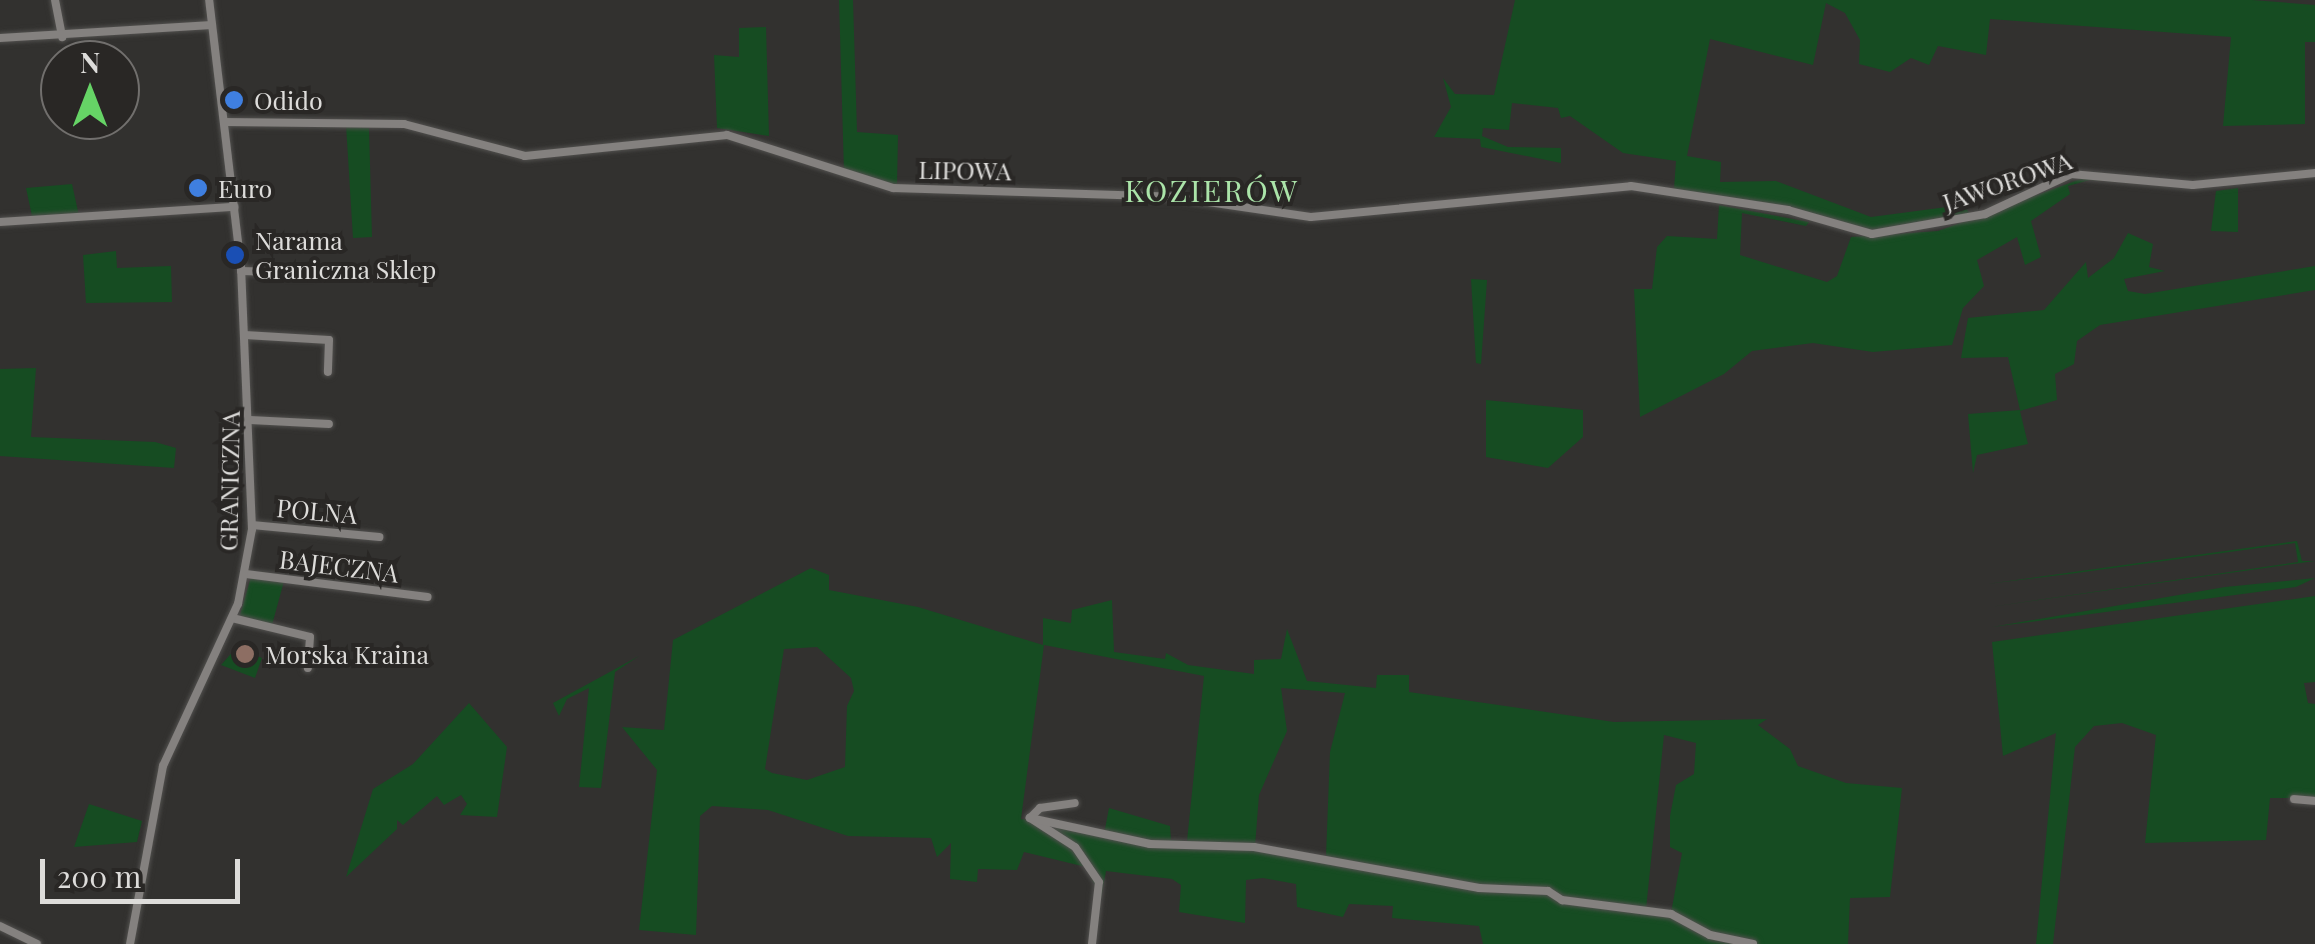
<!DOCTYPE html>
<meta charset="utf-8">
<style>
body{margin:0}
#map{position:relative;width:2315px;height:944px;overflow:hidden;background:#32312f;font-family:"Playfair Display",serif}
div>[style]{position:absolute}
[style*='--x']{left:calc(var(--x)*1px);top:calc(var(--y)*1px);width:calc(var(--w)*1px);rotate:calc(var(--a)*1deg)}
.green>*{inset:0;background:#164c22}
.roads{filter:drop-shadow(0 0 2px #51504e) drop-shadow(0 0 2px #51504e)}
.minor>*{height:8px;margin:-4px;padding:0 4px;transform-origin:4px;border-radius:4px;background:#84817f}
.dots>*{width:28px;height:28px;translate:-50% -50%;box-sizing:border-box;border:5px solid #292725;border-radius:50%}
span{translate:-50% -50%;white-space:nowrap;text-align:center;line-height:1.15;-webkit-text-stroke:8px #292725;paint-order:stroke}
.poi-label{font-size:25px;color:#dddcda}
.left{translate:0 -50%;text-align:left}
.street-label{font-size:25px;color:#dddcda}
.quarter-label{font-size:30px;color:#abe4a9;letter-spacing:2.5px}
.north{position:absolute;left:40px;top:40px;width:100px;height:100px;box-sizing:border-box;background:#292725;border:2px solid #716f6d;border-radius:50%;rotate:0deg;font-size:28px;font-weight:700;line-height:40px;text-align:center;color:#dddcda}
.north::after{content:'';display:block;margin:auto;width:35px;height:45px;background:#66d466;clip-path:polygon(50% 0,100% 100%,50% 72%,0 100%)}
.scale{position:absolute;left:40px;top:859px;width:200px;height:45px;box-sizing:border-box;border:5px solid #dddcda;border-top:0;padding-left:12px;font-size:30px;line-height:35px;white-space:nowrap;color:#dddcda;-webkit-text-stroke:8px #292725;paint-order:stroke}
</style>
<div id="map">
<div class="green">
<i style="clip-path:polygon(839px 0,853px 0,857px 132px,898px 135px,897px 185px,844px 172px)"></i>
<i style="clip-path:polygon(1515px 0,2252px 0,2315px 5px,2315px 42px,2305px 42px,2305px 124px,2223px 126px,2231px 37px,1990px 19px,1986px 55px,1938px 46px,1929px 65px,1911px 58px,1890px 72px,1859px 64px,1860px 40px,1845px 13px,1826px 3px,1813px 65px,1710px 39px,1687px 156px,1721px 162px,1720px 182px,1776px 181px,1871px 217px,1962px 205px,1973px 216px,1871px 230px,1794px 208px,1674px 189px,1676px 161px,1623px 153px,1570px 116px,1561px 118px,1558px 108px,1512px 103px,1509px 130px,1483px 128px,1482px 136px,1508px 147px,1561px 148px,1561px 163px,1481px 147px,1480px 139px,1434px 137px,1451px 107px,1443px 78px,1455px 94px,1494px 95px)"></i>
<i style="clip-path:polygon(766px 27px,769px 136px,717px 128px,714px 55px,739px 57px,739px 28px)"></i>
<i style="clip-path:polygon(346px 125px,369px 128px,372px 237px,353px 238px)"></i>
<i style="clip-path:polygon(2086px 177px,2148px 184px,2090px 180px,2068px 186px,2070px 194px,2031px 221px,2041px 257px,2025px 265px,2017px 237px,1977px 260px,1984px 286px,1963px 308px,1952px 345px,1873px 352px,1813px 343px,1752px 351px,1724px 374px,1640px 417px,1634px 289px,1652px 289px,1657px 247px,1667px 236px,1717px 239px,1719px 205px,1809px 222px,1806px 226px,1742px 213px,1740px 255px,1827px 282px,1837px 276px,1851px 237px,1938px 231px)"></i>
<i style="clip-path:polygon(72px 184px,79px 216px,32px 216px,26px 188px)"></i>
<i style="clip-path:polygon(2238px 188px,2238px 232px,2211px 231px,2216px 191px)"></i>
<i style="clip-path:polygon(2128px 233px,2153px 244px,2149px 267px,2165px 271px,2124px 279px,2128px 291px,2145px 294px,2315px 266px,2315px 290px,2100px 325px,2077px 341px,2074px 364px,2055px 374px,2057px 400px,2020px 411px,2028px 444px,1977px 455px,1973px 473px,1968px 414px,2020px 410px,2008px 357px,1961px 358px,1968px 318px,2044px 310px,2086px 262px,2088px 278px,2114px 258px)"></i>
<i style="clip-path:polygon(116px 251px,117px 268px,171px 266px,172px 302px,86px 303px,83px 255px)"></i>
<i style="clip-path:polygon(1471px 279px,1487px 280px,1481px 364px,1476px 363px)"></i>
<i style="clip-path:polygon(36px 368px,31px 437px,155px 442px,176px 448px,174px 468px,0 456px,0 369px)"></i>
<i style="clip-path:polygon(1486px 400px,1583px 410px,1583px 437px,1548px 468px,1486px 457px)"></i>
<i style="clip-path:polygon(2297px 541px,2302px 561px,2315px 561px,1990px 607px,2298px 562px,2295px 543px,2069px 574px,1987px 584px)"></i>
<i style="clip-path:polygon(evenodd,811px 568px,829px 575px,829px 590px,918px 607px,1043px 645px,1043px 618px,1071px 623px,1072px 610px,1112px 600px,1114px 652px,1165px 659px,1166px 653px,1188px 665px,1254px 674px,1254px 660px,1281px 659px,1287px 629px,1307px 681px,1376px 688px,1377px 675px,1409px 675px,1409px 692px,1614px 722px,1767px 719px,1758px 725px,1790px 749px,1798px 766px,1846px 783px,1902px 788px,1890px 897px,1850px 898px,1848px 944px,1483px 944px,1479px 926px,1392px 918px,1393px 906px,1349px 904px,1343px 917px,1297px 907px,1296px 884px,1263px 878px,1246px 880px,1245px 923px,1179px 912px,1181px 885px,1172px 879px,1106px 871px,1097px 922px,1096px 888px,1086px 867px,1024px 852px,1017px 870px,978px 869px,977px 882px,950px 879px,951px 843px,937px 857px,931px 838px,848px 836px,768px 810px,712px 806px,700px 816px,696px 935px,639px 930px,657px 770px,622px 727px,664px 730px,673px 640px,811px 568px,1044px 645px,1204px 676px,1187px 841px,1171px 840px,1170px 826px,1109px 808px,1104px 834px,1021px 819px,1044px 645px,811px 568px,817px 647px,851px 678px,854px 691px,847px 706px,845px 767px,807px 780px,772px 773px,765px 769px,784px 649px,817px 647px,811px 568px,1281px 688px,1345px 693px,1330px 752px,1326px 856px,1255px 846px,1259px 795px,1287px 731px,1281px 688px,811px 568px,1664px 735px,1696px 743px,1694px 774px,1676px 785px,1670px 816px,1670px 847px,1682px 853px,1671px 913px,1646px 909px,1664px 735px)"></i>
<i style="clip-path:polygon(251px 577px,284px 581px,272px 625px,239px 618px)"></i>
<i style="clip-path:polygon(2315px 578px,2296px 587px,1992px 627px,2225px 587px)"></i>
<i style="clip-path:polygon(2315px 596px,2315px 682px,2304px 683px,2308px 703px,2315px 704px,2315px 798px,2270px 798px,2266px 840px,2145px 843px,2156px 735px,2122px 723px,2094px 726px,2075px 747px,2053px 944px,2036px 944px,2056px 733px,2003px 756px,1992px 642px)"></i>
<i style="clip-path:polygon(237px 647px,262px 658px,255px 678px,221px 665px)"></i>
<i style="clip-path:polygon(639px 656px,615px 672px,601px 788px,579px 787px,589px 688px,567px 699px,559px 716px,553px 703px)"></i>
<i style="clip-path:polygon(469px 703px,507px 747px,497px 817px,460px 815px,467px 804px,461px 795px,444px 805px,437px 796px,403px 825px,397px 820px,397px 829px,346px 877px,373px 789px,413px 764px)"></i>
<i style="clip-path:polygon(89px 804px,142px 821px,137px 842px,74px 847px)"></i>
</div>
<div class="roads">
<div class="minor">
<i style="--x:55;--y:0;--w:38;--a:79"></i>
<i style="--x:0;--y:38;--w:212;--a:-3.5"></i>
<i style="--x:224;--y:122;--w:180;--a:0.6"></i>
<i style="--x:404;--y:124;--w:125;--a:14.8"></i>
<i style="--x:525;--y:156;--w:203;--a:-5.9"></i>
<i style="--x:727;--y:135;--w:174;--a:17.7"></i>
<i style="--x:893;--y:188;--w:281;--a:1.8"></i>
<i style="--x:1174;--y:197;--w:138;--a:8.3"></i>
<i style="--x:1311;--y:217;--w:321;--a:-5.5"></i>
<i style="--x:1631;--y:186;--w:159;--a:8.7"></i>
<i style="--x:1788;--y:210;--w:87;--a:15.9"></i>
<i style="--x:1872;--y:234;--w:115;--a:-10"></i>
<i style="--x:1985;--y:214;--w:95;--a:-24.9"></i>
<i style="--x:2071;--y:174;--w:122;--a:5.2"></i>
<i style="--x:2193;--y:185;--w:123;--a:-5.6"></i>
<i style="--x:0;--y:222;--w:235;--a:-3.7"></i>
<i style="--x:241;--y:271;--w:71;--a:1.6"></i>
<i style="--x:245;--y:335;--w:84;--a:3.4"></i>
<i style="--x:329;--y:340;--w:32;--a:92"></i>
<i style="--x:250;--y:420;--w:79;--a:2.9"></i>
<i style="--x:252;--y:525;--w:128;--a:5.4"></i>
<i style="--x:246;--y:574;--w:183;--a:7.2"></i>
<i style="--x:232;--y:618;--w:80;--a:13.7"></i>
<i style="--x:310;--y:637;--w:31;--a:94"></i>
<i style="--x:2294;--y:799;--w:21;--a:5"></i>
<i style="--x:1030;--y:818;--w:14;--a:-45"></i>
<i style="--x:1040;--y:808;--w:35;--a:-8"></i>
<i style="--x:0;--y:926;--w:41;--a:25.9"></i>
<i style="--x:130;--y:944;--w:181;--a:-79.5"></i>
<i style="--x:163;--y:766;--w:179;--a:-65.2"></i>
<i style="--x:238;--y:604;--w:76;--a:-79.4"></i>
<i style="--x:252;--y:529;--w:262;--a:-92.4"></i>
<i style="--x:241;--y:267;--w:269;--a:-96.8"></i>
<i style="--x:1092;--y:944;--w:62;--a:-83.6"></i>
<i style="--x:1099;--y:882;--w:42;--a:-124.4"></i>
<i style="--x:1075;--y:847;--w:54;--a:-147.2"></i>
<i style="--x:1030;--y:818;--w:123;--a:12.2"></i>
<i style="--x:1150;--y:844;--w:104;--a:1.7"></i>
<i style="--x:1254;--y:847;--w:229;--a:10.3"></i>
<i style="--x:1479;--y:888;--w:69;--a:2.5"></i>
<i style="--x:1548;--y:891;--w:17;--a:33"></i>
<i style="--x:1562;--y:900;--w:110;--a:7.3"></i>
<i style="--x:1671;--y:914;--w:44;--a:28.3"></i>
<i style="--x:1710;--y:935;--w:44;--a:11.8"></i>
</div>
</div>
<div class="dots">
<i style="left:234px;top:100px;background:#3f7fe0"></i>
<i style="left:198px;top:188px;background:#3f7fe0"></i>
<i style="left:235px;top:255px;background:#1a4fb4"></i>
<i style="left:245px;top:654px;background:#8d6e63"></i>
</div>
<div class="poi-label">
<span class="left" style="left:254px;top:100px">Odido</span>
<span class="left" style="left:218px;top:188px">Euro</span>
<span class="left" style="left:255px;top:255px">Narama<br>Graniczna Sklep</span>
<span class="left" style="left:265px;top:654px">Morska Kraina</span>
</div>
<div class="street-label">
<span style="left:965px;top:170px;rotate:1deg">LIPOWA</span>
<span style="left:2007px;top:181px;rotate:-19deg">JAWOROWA</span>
<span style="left:229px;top:481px;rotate:-89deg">GRANICZNA</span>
<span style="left:317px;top:511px;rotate:5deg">POLNA</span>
<span style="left:339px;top:566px;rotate:7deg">BAJECZNA</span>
</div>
<div class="quarter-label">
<span style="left:1212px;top:190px">KOZIERÓW</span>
</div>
<div class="north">N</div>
<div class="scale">200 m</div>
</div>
